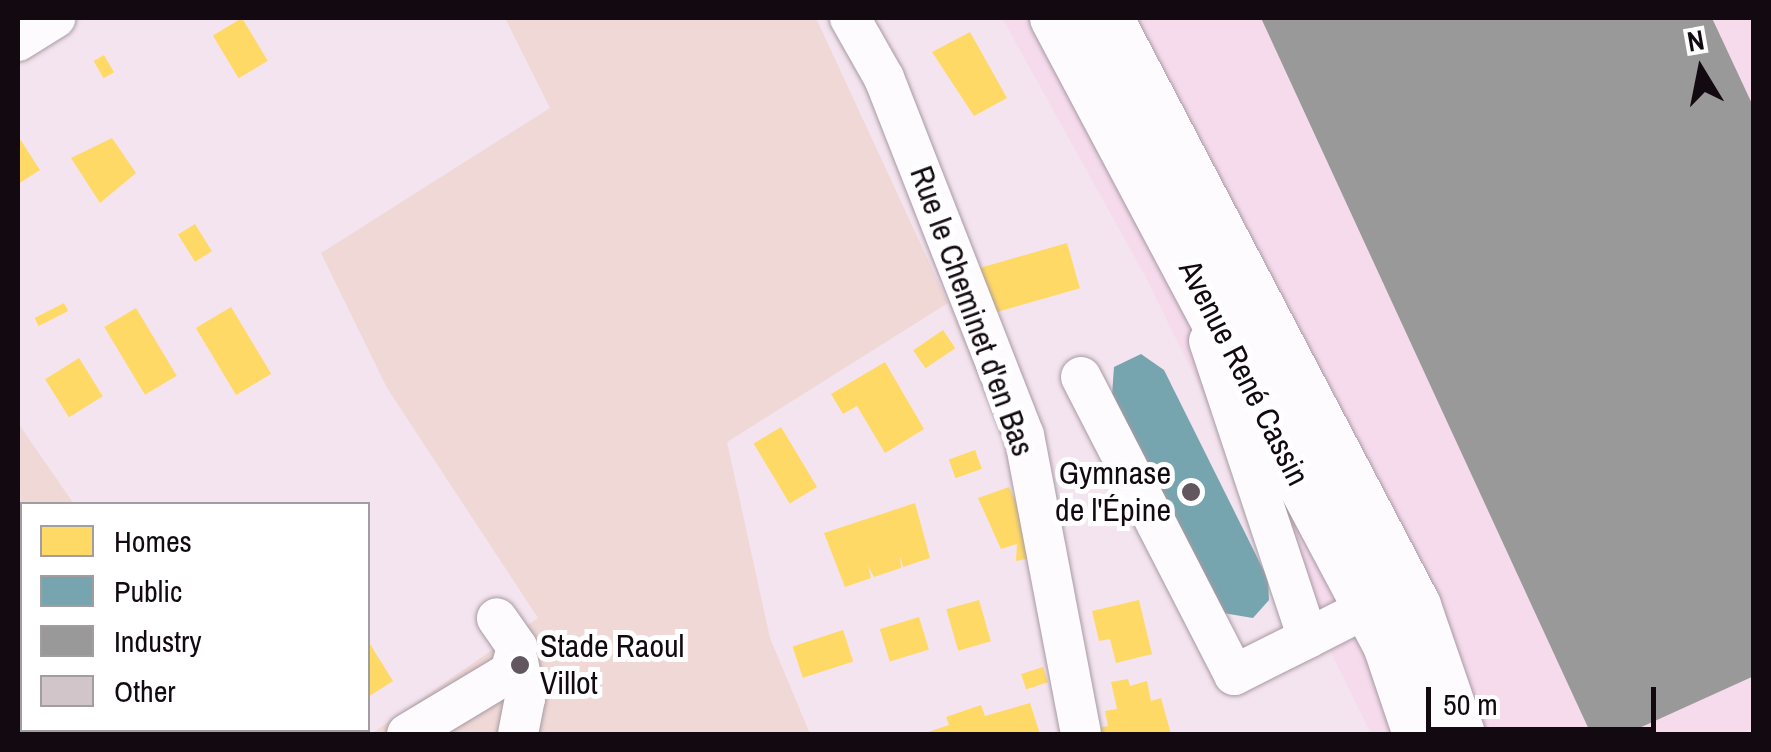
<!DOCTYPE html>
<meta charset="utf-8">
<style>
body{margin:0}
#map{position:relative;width:1771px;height:752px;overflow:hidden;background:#f4e4ef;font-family:"Archivo Narrow",sans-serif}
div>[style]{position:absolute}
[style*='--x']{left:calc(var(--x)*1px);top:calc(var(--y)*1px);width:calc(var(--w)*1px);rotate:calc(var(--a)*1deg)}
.built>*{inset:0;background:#f6dbed}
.green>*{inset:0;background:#f0d8d6}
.homes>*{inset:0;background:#ffd966;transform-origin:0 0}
.public>*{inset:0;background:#76a5af}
.industry>*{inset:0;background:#999}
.building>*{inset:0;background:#d2c5ca;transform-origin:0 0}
.roads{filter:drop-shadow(0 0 2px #a79aa3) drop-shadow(0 0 2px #a79aa3)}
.minor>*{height:40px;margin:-20px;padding:0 20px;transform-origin:20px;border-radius:20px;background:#fdfbfd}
.major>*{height:50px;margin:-25px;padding:0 25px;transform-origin:25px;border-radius:25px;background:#fdfbfd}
.dots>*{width:28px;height:28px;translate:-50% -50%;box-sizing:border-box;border:5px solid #fff;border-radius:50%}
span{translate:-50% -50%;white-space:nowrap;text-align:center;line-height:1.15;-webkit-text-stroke:10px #fff;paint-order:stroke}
.street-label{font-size:32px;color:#130a11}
.poi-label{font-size:32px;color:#130a11}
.right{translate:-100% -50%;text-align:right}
.left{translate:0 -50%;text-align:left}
.frame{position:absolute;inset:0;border:20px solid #130a11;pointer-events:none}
.legend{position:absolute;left:20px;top:502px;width:350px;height:230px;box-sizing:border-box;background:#fff;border:2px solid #a19da0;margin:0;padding:12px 18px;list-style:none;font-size:30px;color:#130a11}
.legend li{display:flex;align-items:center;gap:20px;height:50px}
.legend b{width:50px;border:2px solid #a19da0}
.north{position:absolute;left:1651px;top:20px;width:100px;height:100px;-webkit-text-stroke:8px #fff;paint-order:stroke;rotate:350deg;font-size:28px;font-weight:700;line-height:40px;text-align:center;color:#130a11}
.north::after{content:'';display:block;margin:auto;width:35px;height:45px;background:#130a11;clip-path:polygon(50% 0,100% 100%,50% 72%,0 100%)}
.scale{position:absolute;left:1426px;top:687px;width:230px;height:45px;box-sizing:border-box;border:5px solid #130a11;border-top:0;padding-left:12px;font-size:30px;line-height:35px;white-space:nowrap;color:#130a11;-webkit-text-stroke:8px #fff;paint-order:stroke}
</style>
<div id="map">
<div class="built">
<i style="clip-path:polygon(1002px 18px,1753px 18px,1753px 729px,1737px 734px,1371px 734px,1145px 276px)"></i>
</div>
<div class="green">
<i style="clip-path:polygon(505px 18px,816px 18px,948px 303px,727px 442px,770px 638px,810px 734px,371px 734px,538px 618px,387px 388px,321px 253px,550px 108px)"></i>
<i style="clip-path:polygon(18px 423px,74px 504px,22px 504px,22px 559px)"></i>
<i style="clip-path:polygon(22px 627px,22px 730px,352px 734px,18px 734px)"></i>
</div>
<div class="homes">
<i style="left:242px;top:18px;width:50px;height:34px;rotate:59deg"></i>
<i style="clip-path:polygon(970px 32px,1007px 98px,974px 116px,932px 52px)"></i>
<i style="left:104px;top:55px;width:20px;height:12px;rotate:60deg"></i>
<i style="clip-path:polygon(18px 136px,40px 170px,18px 184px)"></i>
<i style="clip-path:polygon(112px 138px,136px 173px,100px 203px,71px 158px)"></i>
<i style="left:195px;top:224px;width:32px;height:20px;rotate:58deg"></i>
<i style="left:1067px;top:243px;width:47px;height:100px;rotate:74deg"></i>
<i style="left:64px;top:303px;width:9px;height:33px;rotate:63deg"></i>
<i style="left:231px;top:307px;width:78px;height:41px;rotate:59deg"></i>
<i style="left:136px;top:308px;width:79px;height:37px;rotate:59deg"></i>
<i style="left:943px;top:330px;width:22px;height:36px;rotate:56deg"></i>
<i style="left:79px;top:358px;width:45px;height:40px;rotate:58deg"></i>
<i style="clip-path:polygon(885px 362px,924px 429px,885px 453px,857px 406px,843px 414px,831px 394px)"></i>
<i style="left:781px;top:427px;width:70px;height:32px;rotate:59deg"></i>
<i style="left:975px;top:450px;width:20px;height:28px;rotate:70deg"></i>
<i style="clip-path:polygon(1009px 487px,1024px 521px,1036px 557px,1016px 561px,1017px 544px,1001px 549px,978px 498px)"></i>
<i style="clip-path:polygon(915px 503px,930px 558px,903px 567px,900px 556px,901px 568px,874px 577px,868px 566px,871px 578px,845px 587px,824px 533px)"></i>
<i style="left:979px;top:600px;width:43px;height:34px;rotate:74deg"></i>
<i style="clip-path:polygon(1139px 600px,1152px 654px,1116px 663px,1110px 639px,1099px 641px,1092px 611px)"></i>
<i style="left:919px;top:617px;width:34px;height:41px;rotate:73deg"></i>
<i style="left:843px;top:630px;width:33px;height:53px;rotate:72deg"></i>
<i style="clip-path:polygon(368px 641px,393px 681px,368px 697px)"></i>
<i style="left:1043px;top:667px;width:16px;height:23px;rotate:72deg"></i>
<i style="clip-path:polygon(1128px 679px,1130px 686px,1147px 681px,1151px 701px,1161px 698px,1171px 734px,1099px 734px,1097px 728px,1108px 726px,1105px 711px,1117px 709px,1111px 682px)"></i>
<i style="clip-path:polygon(1030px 703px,1040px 734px,922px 734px,949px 725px,946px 717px,981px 705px,985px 716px)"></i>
</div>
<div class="public">
<i style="clip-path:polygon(1141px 354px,1164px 370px,1268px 579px,1269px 600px,1253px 618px,1223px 613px,1112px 395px,1114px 367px)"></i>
</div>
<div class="industry">
<i style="clip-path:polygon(1261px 18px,1712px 18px,1754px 108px,1754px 676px,1626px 734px,1591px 734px)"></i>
</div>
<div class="building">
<i style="clip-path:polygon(22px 680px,22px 730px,65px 730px,18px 734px)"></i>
<i style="left:73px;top:730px;width:188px;height:6px"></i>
</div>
<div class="roads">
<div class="minor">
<i style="--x:850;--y:18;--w:69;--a:60.5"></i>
<i style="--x:884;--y:78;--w:383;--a:68.6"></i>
<i style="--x:1024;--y:435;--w:304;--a:79.2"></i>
<i style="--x:18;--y:41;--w:44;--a:-31.9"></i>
<i style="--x:1209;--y:341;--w:313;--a:71.6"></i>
<i style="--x:1308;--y:638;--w:66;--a:-27"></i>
<i style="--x:1081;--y:377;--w:335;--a:62.8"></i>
<i style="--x:1234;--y:675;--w:83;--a:-26.6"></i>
<i style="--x:518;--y:661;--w:38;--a:79"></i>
<i style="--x:525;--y:698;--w:37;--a:101"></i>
<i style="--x:407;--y:734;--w:120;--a:-31"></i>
<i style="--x:510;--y:672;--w:26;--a:-74"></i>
<i style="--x:517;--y:647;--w:35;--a:-125"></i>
</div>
<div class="major">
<i style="--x:1055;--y:18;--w:710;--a:62.03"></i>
<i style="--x:1388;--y:645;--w:94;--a:71.4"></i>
<i style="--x:1108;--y:18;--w:664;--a:62.35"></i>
<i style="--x:1416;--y:606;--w:135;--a:71"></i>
</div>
</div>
<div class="dots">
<i style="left:1191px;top:492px;background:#62565f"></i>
<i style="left:520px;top:665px;background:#62565f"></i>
</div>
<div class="street-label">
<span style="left:972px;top:311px;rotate:70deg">Rue le Cheminet d'en Bas</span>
<span style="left:1244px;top:373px;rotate:63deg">Avenue René Cassin</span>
</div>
<div class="poi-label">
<span class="right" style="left:1171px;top:492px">Gymnase<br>de l'Épine</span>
<span class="left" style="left:540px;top:665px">Stade Raoul<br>Villot</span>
</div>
<div class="frame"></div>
<ul class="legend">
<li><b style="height:28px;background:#ffd966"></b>Homes</li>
<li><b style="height:28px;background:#76a5af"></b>Public</li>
<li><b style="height:28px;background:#999"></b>Industry</li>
<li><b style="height:28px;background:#d2c5ca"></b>Other</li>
</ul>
<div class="north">N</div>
<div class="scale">50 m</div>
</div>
